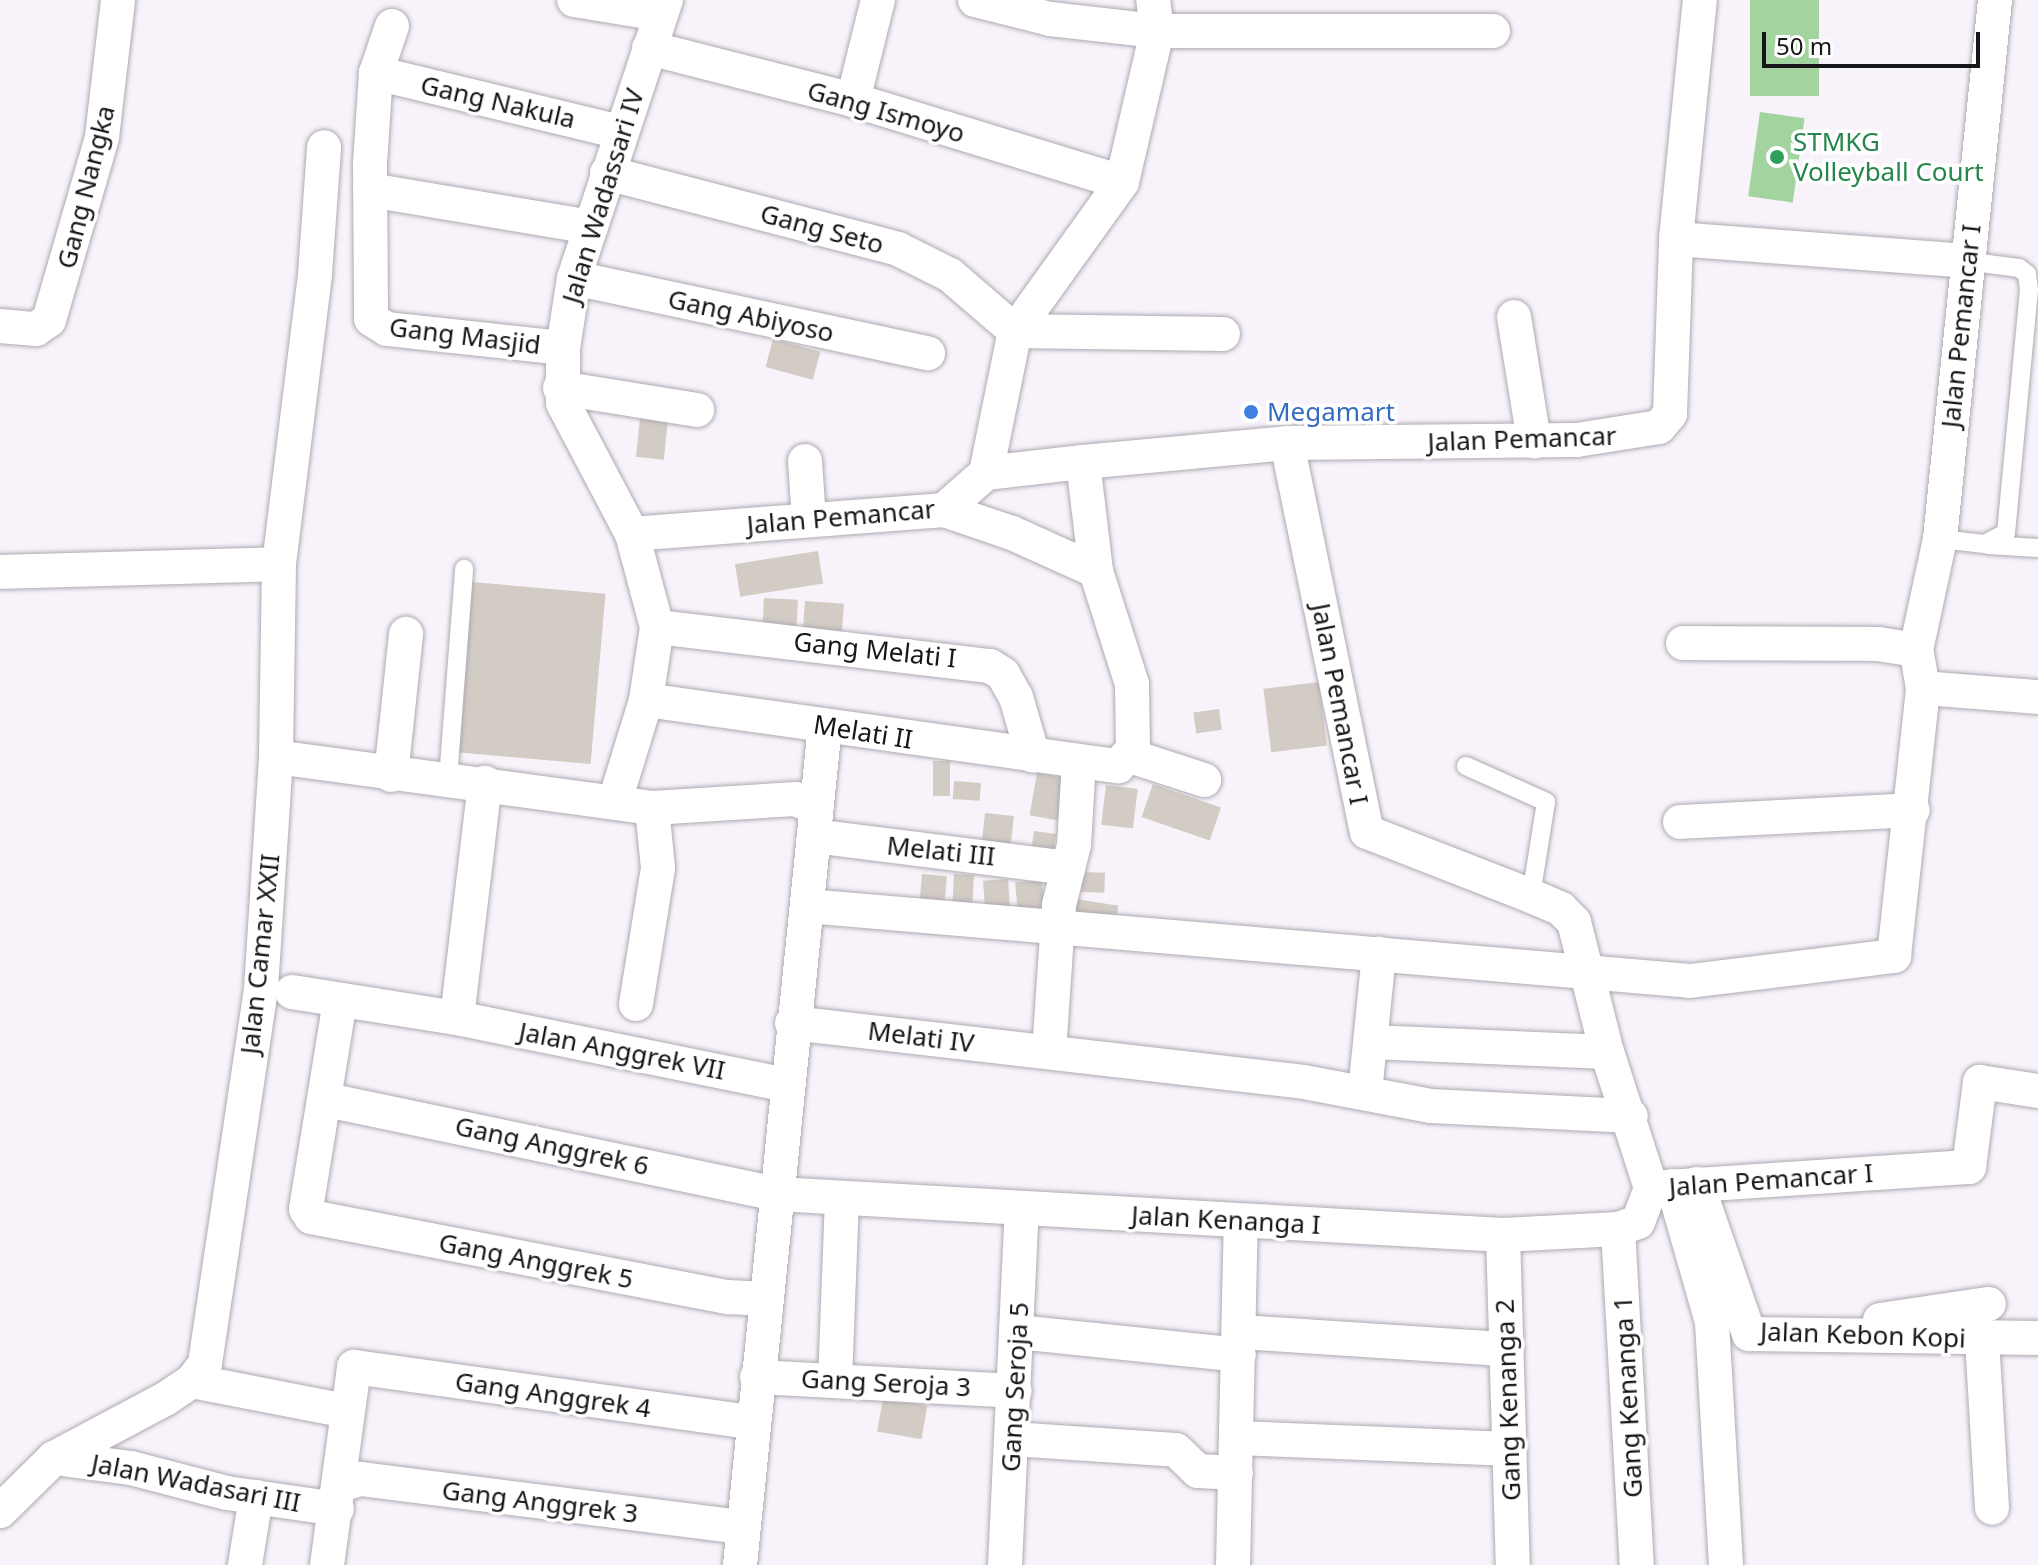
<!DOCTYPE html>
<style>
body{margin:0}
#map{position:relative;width:2038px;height:1565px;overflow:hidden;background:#f8f2fa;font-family:"Noto Sans",sans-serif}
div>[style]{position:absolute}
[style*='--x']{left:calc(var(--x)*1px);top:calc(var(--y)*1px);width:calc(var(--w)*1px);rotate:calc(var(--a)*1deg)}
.green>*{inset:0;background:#a3d39f;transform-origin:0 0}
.building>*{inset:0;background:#d2ccc5;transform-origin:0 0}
.roads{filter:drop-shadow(0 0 2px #aea9b1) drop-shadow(0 0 2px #aea9b1)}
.service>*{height:18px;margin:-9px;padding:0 9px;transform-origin:9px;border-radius:9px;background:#fff}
.minor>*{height:34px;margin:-17px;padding:0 17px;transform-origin:17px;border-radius:17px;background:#fff}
.dots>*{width:22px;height:22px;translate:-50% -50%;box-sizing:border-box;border:4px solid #fff;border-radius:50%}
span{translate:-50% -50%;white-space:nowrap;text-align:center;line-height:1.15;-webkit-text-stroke:7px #fff;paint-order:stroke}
.street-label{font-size:26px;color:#161517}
.leisure-label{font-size:26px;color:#27864d}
.left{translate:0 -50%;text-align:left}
.shop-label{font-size:26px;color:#366cbe}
.scale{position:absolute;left:1762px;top:32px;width:218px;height:36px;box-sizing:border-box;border:4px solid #161517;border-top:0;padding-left:10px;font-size:24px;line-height:28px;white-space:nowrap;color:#161517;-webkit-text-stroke:6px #fff;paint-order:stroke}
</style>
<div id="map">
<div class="green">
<i style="left:1750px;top:0;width:69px;height:96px"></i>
<i style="left:1760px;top:112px;width:45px;height:85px;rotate:8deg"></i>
</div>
<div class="building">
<i style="left:773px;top:339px;width:49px;height:29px;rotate:15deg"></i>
<i style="left:640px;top:418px;width:28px;height:39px;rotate:6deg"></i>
<i style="left:818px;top:551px;width:33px;height:84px;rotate:81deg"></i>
<i style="left:472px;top:582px;width:134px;height:171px;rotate:5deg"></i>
<i style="left:764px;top:598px;width:34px;height:35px;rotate:3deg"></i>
<i style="left:805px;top:601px;width:39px;height:39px;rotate:4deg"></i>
<i style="left:1319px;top:682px;width:64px;height:56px;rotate:83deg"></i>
<i style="left:1219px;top:709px;width:21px;height:26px;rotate:82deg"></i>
<i style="left:933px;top:761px;width:17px;height:35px"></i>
<i style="left:1037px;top:773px;width:28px;height:43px;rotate:10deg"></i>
<i style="left:954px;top:781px;width:27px;height:18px;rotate:4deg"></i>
<i style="left:1153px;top:784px;width:72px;height:35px;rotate:19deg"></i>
<i style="left:1106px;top:785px;width:32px;height:40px;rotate:7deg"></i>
<i style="left:985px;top:813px;width:29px;height:32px;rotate:6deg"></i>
<i style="left:1034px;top:831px;width:22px;height:28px;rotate:8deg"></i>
<i style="left:1082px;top:872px;width:23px;height:20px;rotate:2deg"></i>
<i style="left:922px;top:874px;width:25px;height:32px;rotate:5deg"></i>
<i style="left:954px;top:874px;width:20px;height:31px;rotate:3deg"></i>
<i style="left:1008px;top:879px;width:32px;height:25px;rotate:86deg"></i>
<i style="left:1042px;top:880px;width:36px;height:27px;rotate:85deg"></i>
<i style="left:1076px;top:899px;width:43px;height:22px;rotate:9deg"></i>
<i style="left:883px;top:1398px;width:45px;height:34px;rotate:10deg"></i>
</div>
<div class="roads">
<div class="service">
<i style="--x:1940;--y:539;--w:45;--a:6.3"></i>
<i style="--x:1985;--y:544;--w:24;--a:-28"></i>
<i style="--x:2006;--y:533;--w:244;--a:-84.6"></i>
<i style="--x:2029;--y:290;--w:16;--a:-97"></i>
<i style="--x:2027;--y:274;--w:10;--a:-143"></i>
<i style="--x:2019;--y:268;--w:53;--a:-172.5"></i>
<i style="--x:1988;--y:545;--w:50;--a:3.4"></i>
<i style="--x:1466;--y:766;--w:88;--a:24.2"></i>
<i style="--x:1546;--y:802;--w:95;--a:99.1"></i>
<i style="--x:448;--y:779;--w:211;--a:-85.6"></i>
</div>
<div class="minor">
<i style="--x:574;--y:0;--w:87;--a:9.2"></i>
<i style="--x:975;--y:0;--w:77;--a:14.2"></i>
<i style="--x:1050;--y:19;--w:108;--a:6.4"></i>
<i style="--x:1157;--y:31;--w:336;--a:0"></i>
<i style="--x:392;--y:26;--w:50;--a:108.8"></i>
<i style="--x:376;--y:73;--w:91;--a:93.8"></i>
<i style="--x:370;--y:164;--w:155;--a:89.6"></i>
<i style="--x:371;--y:319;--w:19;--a:32"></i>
<i style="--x:387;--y:329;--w:177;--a:6.2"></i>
<i style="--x:649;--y:48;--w:211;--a:14.3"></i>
<i style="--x:853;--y:100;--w:281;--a:17"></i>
<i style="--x:376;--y:73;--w:251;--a:13.6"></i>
<i style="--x:853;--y:100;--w:103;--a:-76"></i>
<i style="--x:607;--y:173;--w:301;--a:14.6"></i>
<i style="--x:898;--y:249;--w:58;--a:26.6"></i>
<i style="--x:950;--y:275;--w:86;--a:40.7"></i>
<i style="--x:1015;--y:331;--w:208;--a:0.8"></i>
<i style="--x:370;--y:190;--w:224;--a:9.5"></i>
<i style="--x:1676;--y:239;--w:291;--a:4.3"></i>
<i style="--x:574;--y:278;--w:362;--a:12"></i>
<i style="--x:1514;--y:317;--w:126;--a:80.8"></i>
<i style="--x:0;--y:326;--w:36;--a:5"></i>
<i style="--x:36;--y:329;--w:16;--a:-35"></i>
<i style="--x:49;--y:320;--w:191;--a:-73.8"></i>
<i style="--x:102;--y:137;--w:138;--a:-83.3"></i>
<i style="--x:560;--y:388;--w:139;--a:9.1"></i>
<i style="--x:1287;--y:443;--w:397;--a:78.4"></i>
<i style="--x:1367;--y:832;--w:176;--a:21.3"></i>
<i style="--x:1531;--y:896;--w:33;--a:23"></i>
<i style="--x:1561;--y:909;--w:18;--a:45"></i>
<i style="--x:1574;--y:922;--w:134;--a:75.8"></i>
<i style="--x:1607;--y:1052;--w:143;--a:72.1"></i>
<i style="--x:1651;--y:1188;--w:319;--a:-3.8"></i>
<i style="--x:1969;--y:1167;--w:86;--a:-82.6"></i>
<i style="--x:1980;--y:1082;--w:59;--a:8.8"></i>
<i style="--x:805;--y:461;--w:59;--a:86.1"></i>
<i style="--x:986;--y:473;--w:145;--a:-78.5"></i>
<i style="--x:1015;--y:331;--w:183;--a:-54.3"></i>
<i style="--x:1122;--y:182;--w:155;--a:-76.9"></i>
<i style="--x:1157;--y:31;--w:31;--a:-97"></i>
<i style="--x:944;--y:510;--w:72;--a:18.7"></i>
<i style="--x:1012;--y:533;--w:92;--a:24.3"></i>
<i style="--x:632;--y:534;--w:313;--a:-4.4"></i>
<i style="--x:944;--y:510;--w:56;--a:-41.4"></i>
<i style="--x:986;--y:473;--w:98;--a:-6.5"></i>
<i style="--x:1083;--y:462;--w:205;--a:-5.3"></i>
<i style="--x:1287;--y:443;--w:290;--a:-0.6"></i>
<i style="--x:1577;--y:440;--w:83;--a:-9"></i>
<i style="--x:1659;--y:427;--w:17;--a:-50"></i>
<i style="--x:1670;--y:414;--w:175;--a:-88"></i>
<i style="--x:1676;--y:239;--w:240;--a:-84.3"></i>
<i style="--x:279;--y:564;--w:292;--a:-82.9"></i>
<i style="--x:315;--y:274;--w:127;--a:-85.9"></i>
<i style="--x:0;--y:572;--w:279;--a:-1.6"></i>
<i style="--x:279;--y:564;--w:193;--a:90.9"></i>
<i style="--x:276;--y:757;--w:232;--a:93.7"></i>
<i style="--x:261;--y:989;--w:379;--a:98.5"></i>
<i style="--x:205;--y:1364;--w:21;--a:127"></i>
<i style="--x:192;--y:1381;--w:32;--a:146"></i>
<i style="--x:165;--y:1399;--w:126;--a:152"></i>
<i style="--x:54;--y:1458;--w:76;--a:135.5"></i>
<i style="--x:657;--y:627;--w:335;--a:6.7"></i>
<i style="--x:990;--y:666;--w:15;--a:32"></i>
<i style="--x:1003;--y:674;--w:26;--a:61"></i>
<i style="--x:1016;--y:697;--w:61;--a:73.9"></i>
<i style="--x:1916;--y:650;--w:114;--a:-77.8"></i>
<i style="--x:1940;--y:539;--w:542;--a:-84.17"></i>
<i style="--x:1923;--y:688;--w:115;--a:4.5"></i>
<i style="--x:646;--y:700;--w:477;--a:8"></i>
<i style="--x:1118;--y:766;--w:23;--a:-49"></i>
<i style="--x:1133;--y:749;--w:65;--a:-90.9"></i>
<i style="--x:1132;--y:684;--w:119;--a:-107.7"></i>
<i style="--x:1096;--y:571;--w:110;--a:-96.8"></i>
<i style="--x:1130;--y:756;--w:78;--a:18"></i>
<i style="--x:276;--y:757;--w:379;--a:7.7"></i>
<i style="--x:652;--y:808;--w:144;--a:-3.6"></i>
<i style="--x:796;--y:799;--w:21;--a:25"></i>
<i style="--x:391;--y:775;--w:142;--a:-83.9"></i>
<i style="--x:615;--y:801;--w:106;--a:-72.9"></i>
<i style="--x:646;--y:700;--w:74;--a:-81.4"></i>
<i style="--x:657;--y:627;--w:96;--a:-105"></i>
<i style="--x:632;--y:534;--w:148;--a:-117.8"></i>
<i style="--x:563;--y:403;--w:55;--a:-90"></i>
<i style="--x:563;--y:348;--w:71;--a:-81.1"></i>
<i style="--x:574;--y:278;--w:293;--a:-71.7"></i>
<i style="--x:1680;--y:822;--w:233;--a:-2.9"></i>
<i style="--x:814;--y:836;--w:256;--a:7.2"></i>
<i style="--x:807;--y:906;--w:886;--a:4.85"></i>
<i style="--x:1690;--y:981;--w:206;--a:-7"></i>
<i style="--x:1894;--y:956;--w:270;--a:-83.8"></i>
<i style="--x:1923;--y:688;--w:39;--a:-100"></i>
<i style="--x:1916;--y:650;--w:39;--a:-171"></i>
<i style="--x:1877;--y:644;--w:194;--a:-179.7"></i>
<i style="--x:292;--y:992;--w:167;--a:9"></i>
<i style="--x:457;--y:1018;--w:337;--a:11.5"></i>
<i style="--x:340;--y:1001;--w:211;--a:99.3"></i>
<i style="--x:306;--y:1209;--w:9;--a:58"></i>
<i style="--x:311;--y:1217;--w:425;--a:10.9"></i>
<i style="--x:728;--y:1297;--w:38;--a:3"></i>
<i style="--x:636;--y:1004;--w:138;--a:-80.8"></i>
<i style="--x:658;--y:868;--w:60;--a:-95.7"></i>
<i style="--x:457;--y:1018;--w:237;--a:-83.2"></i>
<i style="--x:792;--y:1023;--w:515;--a:6.57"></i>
<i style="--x:1304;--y:1082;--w:129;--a:10.7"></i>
<i style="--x:1431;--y:1106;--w:200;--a:2.9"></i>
<i style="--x:1370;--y:1042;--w:237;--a:2.4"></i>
<i style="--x:1049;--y:1052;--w:147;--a:-86.1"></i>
<i style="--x:1059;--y:905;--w:62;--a:-76"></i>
<i style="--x:1074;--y:845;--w:83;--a:-86.6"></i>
<i style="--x:1365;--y:1092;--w:139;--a:-84.2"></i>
<i style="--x:327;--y:1100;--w:460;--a:11.8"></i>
<i style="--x:777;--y:1194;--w:727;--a:3.23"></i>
<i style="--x:1503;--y:1235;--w:115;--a:-3"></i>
<i style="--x:1618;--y:1229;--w:21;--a:-19"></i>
<i style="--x:1638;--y:1222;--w:36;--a:-69"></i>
<i style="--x:1697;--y:1184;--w:159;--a:70.9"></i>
<i style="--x:1749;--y:1334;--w:289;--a:0.8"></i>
<i style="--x:1673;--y:1186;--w:141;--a:74"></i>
<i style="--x:1712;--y:1322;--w:243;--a:86.7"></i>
<i style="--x:1618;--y:1229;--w:337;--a:86.8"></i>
<i style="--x:1503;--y:1235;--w:330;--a:88.3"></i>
<i style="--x:1880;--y:1320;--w:110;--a:-8.4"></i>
<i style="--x:1018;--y:1332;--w:222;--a:5.9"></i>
<i style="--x:1241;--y:1332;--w:266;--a:3.7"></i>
<i style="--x:1982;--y:1339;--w:169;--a:86.6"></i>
<i style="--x:757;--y:1377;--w:258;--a:3.1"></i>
<i style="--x:192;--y:1381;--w:142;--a:11"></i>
<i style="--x:835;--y:1381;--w:183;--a:-87.8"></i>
<i style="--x:1237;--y:1438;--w:273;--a:2.3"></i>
<i style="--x:1012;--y:1439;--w:164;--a:3.8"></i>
<i style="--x:1176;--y:1450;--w:30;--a:44"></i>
<i style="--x:1198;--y:1471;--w:38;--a:3"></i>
<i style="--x:54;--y:1458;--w:78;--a:7.4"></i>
<i style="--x:131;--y:1468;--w:99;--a:14.6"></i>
<i style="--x:227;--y:1493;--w:111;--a:8.3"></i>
<i style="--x:341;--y:1485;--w:21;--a:-17"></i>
<i style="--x:361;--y:1479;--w:383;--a:7.2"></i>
<i style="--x:245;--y:1565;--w:69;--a:-80.8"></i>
<i style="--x:327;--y:1565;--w:200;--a:-82.2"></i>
<i style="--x:354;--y:1367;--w:402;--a:7.9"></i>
<i style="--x:740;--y:1565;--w:843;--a:-84.22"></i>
<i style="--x:1005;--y:1565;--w:357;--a:-87.3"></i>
<i style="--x:1233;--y:1565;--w:344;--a:-88.7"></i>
</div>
</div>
<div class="dots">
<i style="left:1777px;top:157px;background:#2e9e5b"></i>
<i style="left:1251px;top:412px;background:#3f7fe0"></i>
</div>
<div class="street-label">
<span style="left:498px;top:102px;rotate:13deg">Gang Nakula</span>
<span style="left:886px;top:112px;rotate:16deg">Gang Ismoyo</span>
<span style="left:86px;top:187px;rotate:-76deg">Gang Nangka</span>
<span style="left:603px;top:196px;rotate:-73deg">Jalan Wadassari IV</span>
<span style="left:822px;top:229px;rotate:15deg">Gang Seto</span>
<span style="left:751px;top:316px;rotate:12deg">Gang Abiyoso</span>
<span style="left:1961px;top:326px;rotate:-84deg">Jalan Pemancar I</span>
<span style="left:465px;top:336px;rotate:7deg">Gang Masjid</span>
<span style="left:1522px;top:439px;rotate:-2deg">Jalan Pemancar</span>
<span style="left:841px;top:517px;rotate:-5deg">Jalan Pemancar</span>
<span style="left:875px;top:650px;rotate:6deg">Gang Melati I</span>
<span style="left:1340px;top:704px;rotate:79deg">Jalan Pemancar I</span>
<span style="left:863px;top:732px;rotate:9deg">Melati II</span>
<span style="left:941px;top:851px;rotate:6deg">Melati III</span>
<span style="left:260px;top:954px;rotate:-84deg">Jalan Camar XXII</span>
<span style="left:921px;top:1037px;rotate:7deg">Melati IV</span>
<span style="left:622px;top:1051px;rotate:11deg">Jalan Anggrek VII</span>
<span style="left:552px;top:1146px;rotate:12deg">Gang Anggrek 6</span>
<span style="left:1771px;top:1180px;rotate:-4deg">Jalan Pemancar I</span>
<span style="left:1226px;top:1220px;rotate:3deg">Jalan Kenanga I</span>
<span style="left:536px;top:1261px;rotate:11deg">Gang Anggrek 5</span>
<span style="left:1863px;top:1335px;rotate:2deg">Jalan Kebon Kopi</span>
<span style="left:886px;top:1383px;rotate:3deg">Gang Seroja 3</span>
<span style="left:1015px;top:1387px;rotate:-87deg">Gang Seroja 5</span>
<span style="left:553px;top:1395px;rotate:8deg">Gang Anggrek 4</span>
<span style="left:1628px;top:1397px;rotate:-93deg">Gang Kenanga 1</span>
<span style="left:1508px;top:1400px;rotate:-92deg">Gang Kenanga 2</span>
<span style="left:196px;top:1483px;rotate:11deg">Jalan Wadasari III</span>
<span style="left:540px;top:1502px;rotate:7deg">Gang Anggrek 3</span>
</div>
<div class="leisure-label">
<span class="left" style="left:1793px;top:157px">STMKG<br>Volleyball Court</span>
</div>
<div class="shop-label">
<span class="left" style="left:1267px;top:412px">Megamart</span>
</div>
<div class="scale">50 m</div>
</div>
